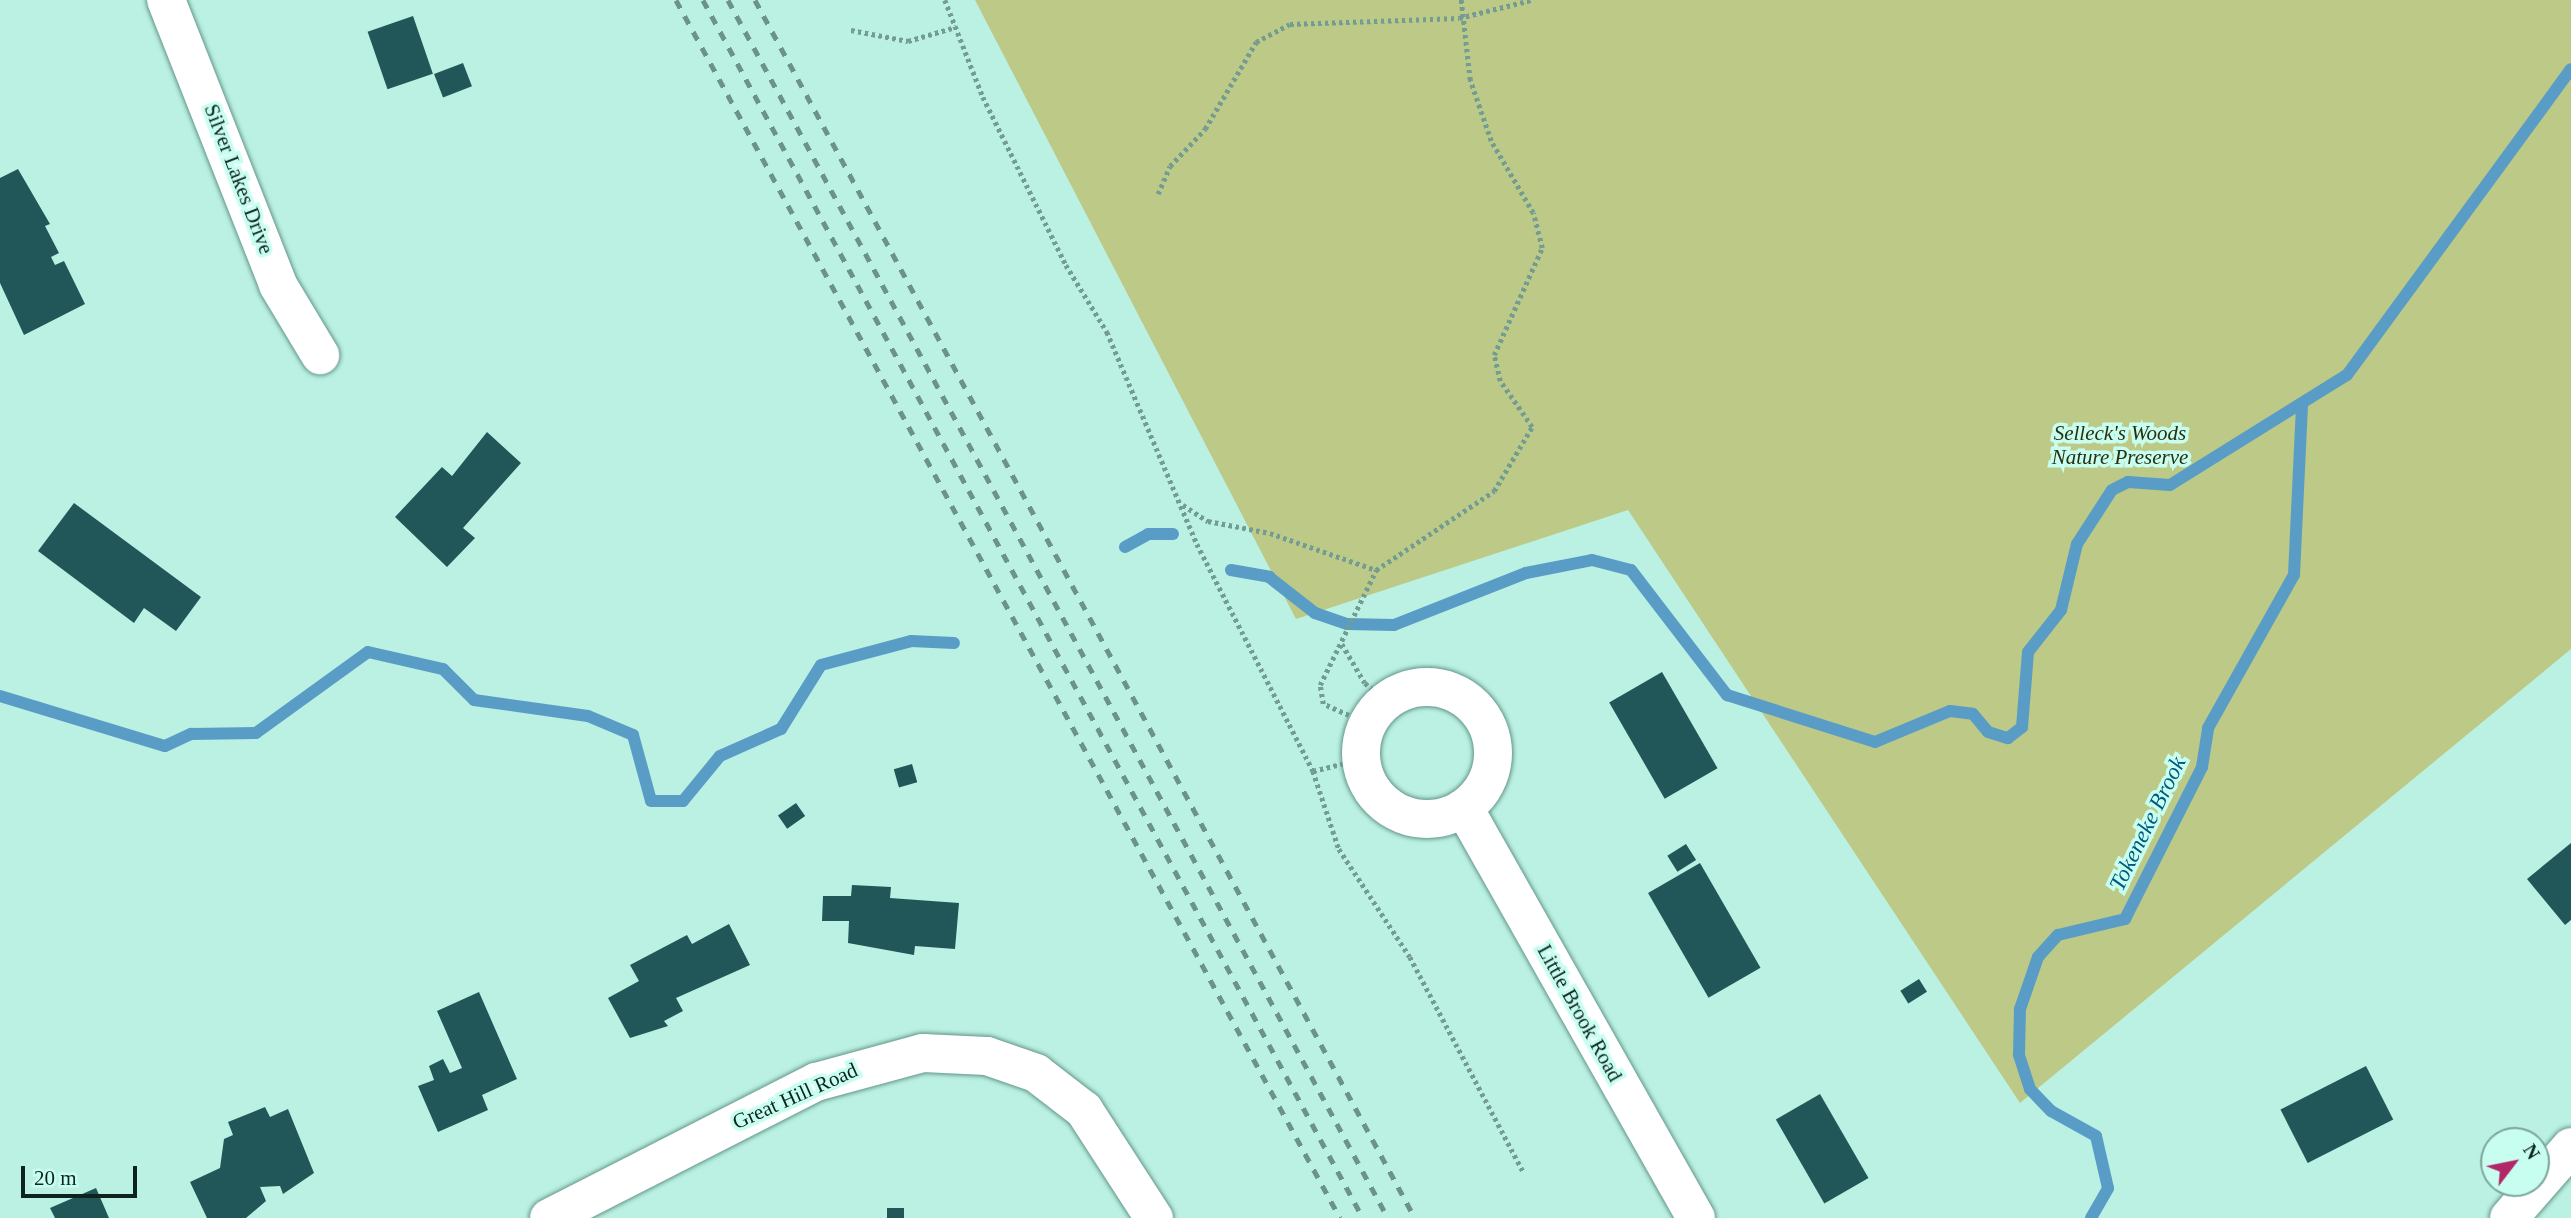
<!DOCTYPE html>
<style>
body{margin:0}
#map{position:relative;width:2571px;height:1218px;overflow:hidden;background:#bbf1e3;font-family:Georgia,serif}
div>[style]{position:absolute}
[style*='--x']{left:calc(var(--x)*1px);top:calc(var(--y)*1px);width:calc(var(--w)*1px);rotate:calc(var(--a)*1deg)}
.green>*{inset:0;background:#bcc987}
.stream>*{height:12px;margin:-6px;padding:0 6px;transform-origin:6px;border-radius:6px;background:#599dc7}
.building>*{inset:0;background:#215758;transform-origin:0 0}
.path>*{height:4.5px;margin-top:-2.25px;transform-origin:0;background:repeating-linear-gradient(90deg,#739c92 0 3.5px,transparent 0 7px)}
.roads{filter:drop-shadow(0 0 2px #63968a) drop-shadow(0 0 2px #63968a)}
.minor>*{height:38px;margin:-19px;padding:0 19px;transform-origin:19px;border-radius:19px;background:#fff}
.minor>.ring{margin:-19px;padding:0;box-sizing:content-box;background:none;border:38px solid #fff;border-radius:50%}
.rail>*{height:5px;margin-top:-2.5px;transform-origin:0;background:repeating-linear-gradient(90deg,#6c938a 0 9px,transparent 0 18px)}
span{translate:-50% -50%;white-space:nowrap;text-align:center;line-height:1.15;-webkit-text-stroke:7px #c8fef0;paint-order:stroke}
.street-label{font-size:21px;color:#0d231e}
.park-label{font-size:21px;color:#292f10;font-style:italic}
.water-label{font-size:23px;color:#005983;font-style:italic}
.north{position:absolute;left:2480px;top:1127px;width:70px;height:70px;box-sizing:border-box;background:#c8fef0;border:2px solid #7da69c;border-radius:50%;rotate:58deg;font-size:19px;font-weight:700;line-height:28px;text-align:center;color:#0d231e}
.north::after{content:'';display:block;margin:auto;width:24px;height:32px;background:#b12767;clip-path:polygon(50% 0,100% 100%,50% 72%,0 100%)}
.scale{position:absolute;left:21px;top:1166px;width:116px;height:32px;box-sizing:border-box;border:4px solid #0d231e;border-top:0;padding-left:9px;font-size:21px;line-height:24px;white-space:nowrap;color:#0d231e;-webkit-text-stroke:5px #c8fef0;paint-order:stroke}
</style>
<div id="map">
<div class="green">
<i style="clip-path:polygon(975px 0,2571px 0,2571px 649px,2020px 1103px,1628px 510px,1296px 619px)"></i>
</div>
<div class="stream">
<i style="--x:1125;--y:547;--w:26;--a:-29"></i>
<i style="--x:1148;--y:534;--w:25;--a:0"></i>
<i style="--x:1231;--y:570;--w:39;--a:10"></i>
<i style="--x:1269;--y:577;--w:58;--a:38"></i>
<i style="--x:1315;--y:613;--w:34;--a:19"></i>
<i style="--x:1347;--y:624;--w:47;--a:1.2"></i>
<i style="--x:1394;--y:625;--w:142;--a:-21.5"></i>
<i style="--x:1526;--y:573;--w:67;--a:-11.1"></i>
<i style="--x:1592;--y:560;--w:40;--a:14.4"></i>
<i style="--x:1631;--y:570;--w:158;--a:52.5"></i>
<i style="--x:1727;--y:695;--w:155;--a:17.6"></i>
<i style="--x:1875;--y:742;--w:81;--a:-22.5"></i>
<i style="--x:1950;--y:711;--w:23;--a:7"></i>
<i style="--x:1973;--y:714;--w:23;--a:50"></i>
<i style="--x:1988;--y:732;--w:21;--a:17"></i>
<i style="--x:2008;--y:738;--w:18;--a:-38"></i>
<i style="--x:2022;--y:727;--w:75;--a:-85.4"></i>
<i style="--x:2028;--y:652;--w:53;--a:-51.8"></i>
<i style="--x:2061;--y:610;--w:68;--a:-76.4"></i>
<i style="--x:2077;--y:544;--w:64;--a:-57.1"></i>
<i style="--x:2112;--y:490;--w:18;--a:-27"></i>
<i style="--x:2128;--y:482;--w:42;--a:4.1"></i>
<i style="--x:2170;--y:485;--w:208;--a:-31.9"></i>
<i style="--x:2347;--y:375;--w:379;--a:-53.8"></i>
<i style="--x:0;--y:696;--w:172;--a:16.9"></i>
<i style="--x:165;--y:746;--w:29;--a:-25"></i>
<i style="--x:191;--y:734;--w:65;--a:-0.9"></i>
<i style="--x:256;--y:733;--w:138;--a:-35.9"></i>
<i style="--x:368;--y:652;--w:77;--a:12.8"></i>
<i style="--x:443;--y:669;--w:44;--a:45"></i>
<i style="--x:474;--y:700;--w:115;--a:8"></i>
<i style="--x:588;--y:716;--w:49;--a:22.9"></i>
<i style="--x:633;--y:735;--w:68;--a:74.7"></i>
<i style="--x:651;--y:801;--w:32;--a:0"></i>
<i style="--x:683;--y:801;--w:58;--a:-50.6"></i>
<i style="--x:720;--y:756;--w:67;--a:-23.9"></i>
<i style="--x:781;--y:729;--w:75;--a:-58"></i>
<i style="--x:821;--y:665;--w:93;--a:-14.9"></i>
<i style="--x:911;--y:641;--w:43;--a:2.7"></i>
<i style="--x:2091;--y:1218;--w:34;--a:-60"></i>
<i style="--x:2108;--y:1188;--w:53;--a:-103"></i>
<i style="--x:2096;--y:1136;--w:51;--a:-150.9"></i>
<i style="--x:2051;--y:1111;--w:30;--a:-134"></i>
<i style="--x:2030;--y:1089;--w:36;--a:-108"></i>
<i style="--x:2019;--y:1055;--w:46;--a:-88.8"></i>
<i style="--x:2020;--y:1009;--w:55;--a:-70.9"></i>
<i style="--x:2038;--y:957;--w:30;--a:-48"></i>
<i style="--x:2058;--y:935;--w:69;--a:-13.4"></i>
<i style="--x:2125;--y:919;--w:170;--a:-63.1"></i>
<i style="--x:2202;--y:767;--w:39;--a:-81"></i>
<i style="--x:2208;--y:728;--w:176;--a:-60.7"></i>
<i style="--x:2294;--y:575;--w:169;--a:-87.3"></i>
</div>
<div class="building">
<i style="left:413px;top:16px;width:61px;height:48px;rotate:71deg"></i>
<i style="left:463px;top:63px;width:25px;height:31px;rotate:69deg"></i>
<i style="clip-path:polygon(18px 169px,50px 224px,45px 226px,59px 253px,51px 257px,55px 265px,64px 261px,85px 304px,24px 335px,0 283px,0 178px)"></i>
<i style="clip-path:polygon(487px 432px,521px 463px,463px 528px,475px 538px,447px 567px,395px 517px,442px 467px,452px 476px)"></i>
<i style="clip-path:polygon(74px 503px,201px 597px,176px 631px,144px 608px,134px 623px,38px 551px)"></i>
<i style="left:1662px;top:672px;width:111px;height:61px;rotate:60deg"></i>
<i style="left:912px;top:764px;width:19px;height:19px;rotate:74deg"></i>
<i style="left:796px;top:803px;width:16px;height:22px;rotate:55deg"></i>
<i style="clip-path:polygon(2571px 843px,2571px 920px,2565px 925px,2527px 879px)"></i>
<i style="left:1686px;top:844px;width:19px;height:22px;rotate:58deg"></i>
<i style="left:1700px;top:863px;width:121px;height:60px;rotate:60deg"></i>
<i style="clip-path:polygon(852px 885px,891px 887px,890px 898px,959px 903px,955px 949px,915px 946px,914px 955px,848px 943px,849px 921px,822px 921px,823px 896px,851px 896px)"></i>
<i style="clip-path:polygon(729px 924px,750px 965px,676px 998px,683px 1011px,664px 1021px,668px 1026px,630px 1038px,608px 998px,639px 981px,630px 965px,687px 935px,692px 944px)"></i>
<i style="left:1919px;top:979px;width:15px;height:22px;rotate:58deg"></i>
<i style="clip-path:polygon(479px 992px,517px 1079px,482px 1095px,488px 1110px,438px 1132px,418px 1086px,434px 1080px,429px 1066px,443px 1059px,450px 1073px,462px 1068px,437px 1011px)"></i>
<i style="left:2366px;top:1066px;width:60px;height:96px;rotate:63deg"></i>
<i style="left:1820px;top:1094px;width:97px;height:51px;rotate:60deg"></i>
<i style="clip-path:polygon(265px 1107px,270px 1117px,288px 1109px,314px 1173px,283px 1194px,280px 1186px,260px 1187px,266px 1201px,246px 1218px,207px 1218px,190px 1182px,220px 1168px,224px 1139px,233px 1135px,228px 1122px)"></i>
<i style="clip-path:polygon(96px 1188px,109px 1218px,55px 1218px,50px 1208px)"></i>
<i style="left:887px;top:1208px;width:17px;height:10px"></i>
</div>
<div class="path">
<i style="--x:945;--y:0;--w:104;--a:68.6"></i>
<i style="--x:983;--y:97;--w:187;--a:63.7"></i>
<i style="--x:1066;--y:265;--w:79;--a:58.5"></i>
<i style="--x:1107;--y:332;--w:230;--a:67"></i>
<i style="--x:1197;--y:544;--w:255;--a:62.9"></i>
<i style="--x:1313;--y:771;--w:82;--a:71.6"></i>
<i style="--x:1339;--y:849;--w:129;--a:56.7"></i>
<i style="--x:1410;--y:957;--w:242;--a:62.2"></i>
<i style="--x:851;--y:30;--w:58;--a:10.9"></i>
<i style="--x:908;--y:41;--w:50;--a:-16.3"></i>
<i style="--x:1158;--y:194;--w:30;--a:-67"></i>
<i style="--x:1170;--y:166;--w:51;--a:-46.6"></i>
<i style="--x:1205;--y:129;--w:101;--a:-59.6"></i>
<i style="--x:1256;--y:42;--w:38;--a:-28"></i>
<i style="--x:1290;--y:24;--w:169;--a:-2"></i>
<i style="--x:1459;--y:18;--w:74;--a:-14"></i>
<i style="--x:1183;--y:505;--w:30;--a:33"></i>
<i style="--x:1208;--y:521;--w:63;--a:11"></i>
<i style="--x:1270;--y:533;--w:112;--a:19.2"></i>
<i style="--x:1342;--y:644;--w:45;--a:59.5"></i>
<i style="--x:1365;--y:683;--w:28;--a:41"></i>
<i style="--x:1368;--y:724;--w:49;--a:-156"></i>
<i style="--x:1323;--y:704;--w:19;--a:-99"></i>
<i style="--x:1320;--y:685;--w:128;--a:-64"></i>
<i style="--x:1376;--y:570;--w:142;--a:-33.8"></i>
<i style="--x:1494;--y:491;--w:74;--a:-59.3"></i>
<i style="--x:1532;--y:427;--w:56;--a:-124.8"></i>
<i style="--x:1500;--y:381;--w:27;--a:-103"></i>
<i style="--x:1494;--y:355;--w:117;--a:-65.8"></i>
<i style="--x:1542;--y:248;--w:36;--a:-104"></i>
<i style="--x:1533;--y:213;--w:83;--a:-120.3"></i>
<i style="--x:1491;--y:141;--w:65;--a:-109"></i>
<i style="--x:1470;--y:80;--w:81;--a:-96.4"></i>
<i style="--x:1313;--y:771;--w:49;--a:-14"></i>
</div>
<div class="roads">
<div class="minor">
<i style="--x:166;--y:0;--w:306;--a:68.5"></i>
<i style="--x:278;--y:285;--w:82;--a:59"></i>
<i class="ring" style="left:1361px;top:687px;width:94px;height:94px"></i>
<i style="--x:1464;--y:808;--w:471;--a:60.5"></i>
<i style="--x:549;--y:1218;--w:300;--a:-27"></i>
<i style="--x:816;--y:1082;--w:111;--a:-15.2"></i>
<i style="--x:923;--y:1053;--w:64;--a:2.7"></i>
<i style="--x:987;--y:1056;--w:52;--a:19.1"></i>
<i style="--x:1036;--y:1073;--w:61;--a:37.6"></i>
<i style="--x:1084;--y:1110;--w:129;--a:57.1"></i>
<i style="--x:2509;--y:1218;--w:94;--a:-48.9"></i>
</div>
</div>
<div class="rail">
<i style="--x:676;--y:0;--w:1387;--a:61.4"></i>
<i style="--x:703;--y:0;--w:1385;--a:61.55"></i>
<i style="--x:728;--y:0;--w:1385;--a:61.55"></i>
<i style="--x:755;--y:0;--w:1385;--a:61.55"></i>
</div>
<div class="street-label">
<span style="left:239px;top:179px;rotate:69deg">Silver Lakes Drive</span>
<span style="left:1580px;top:1013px;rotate:61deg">Little Brook Road</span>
<span style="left:795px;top:1096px;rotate:-24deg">Great Hill Road</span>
</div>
<div class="park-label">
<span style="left:2120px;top:445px">Selleck's Woods<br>Nature Preserve</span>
</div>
<div class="water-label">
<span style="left:2148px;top:824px;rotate:-64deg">Tokeneke Brook</span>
</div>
<div class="north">N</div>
<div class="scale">20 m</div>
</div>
